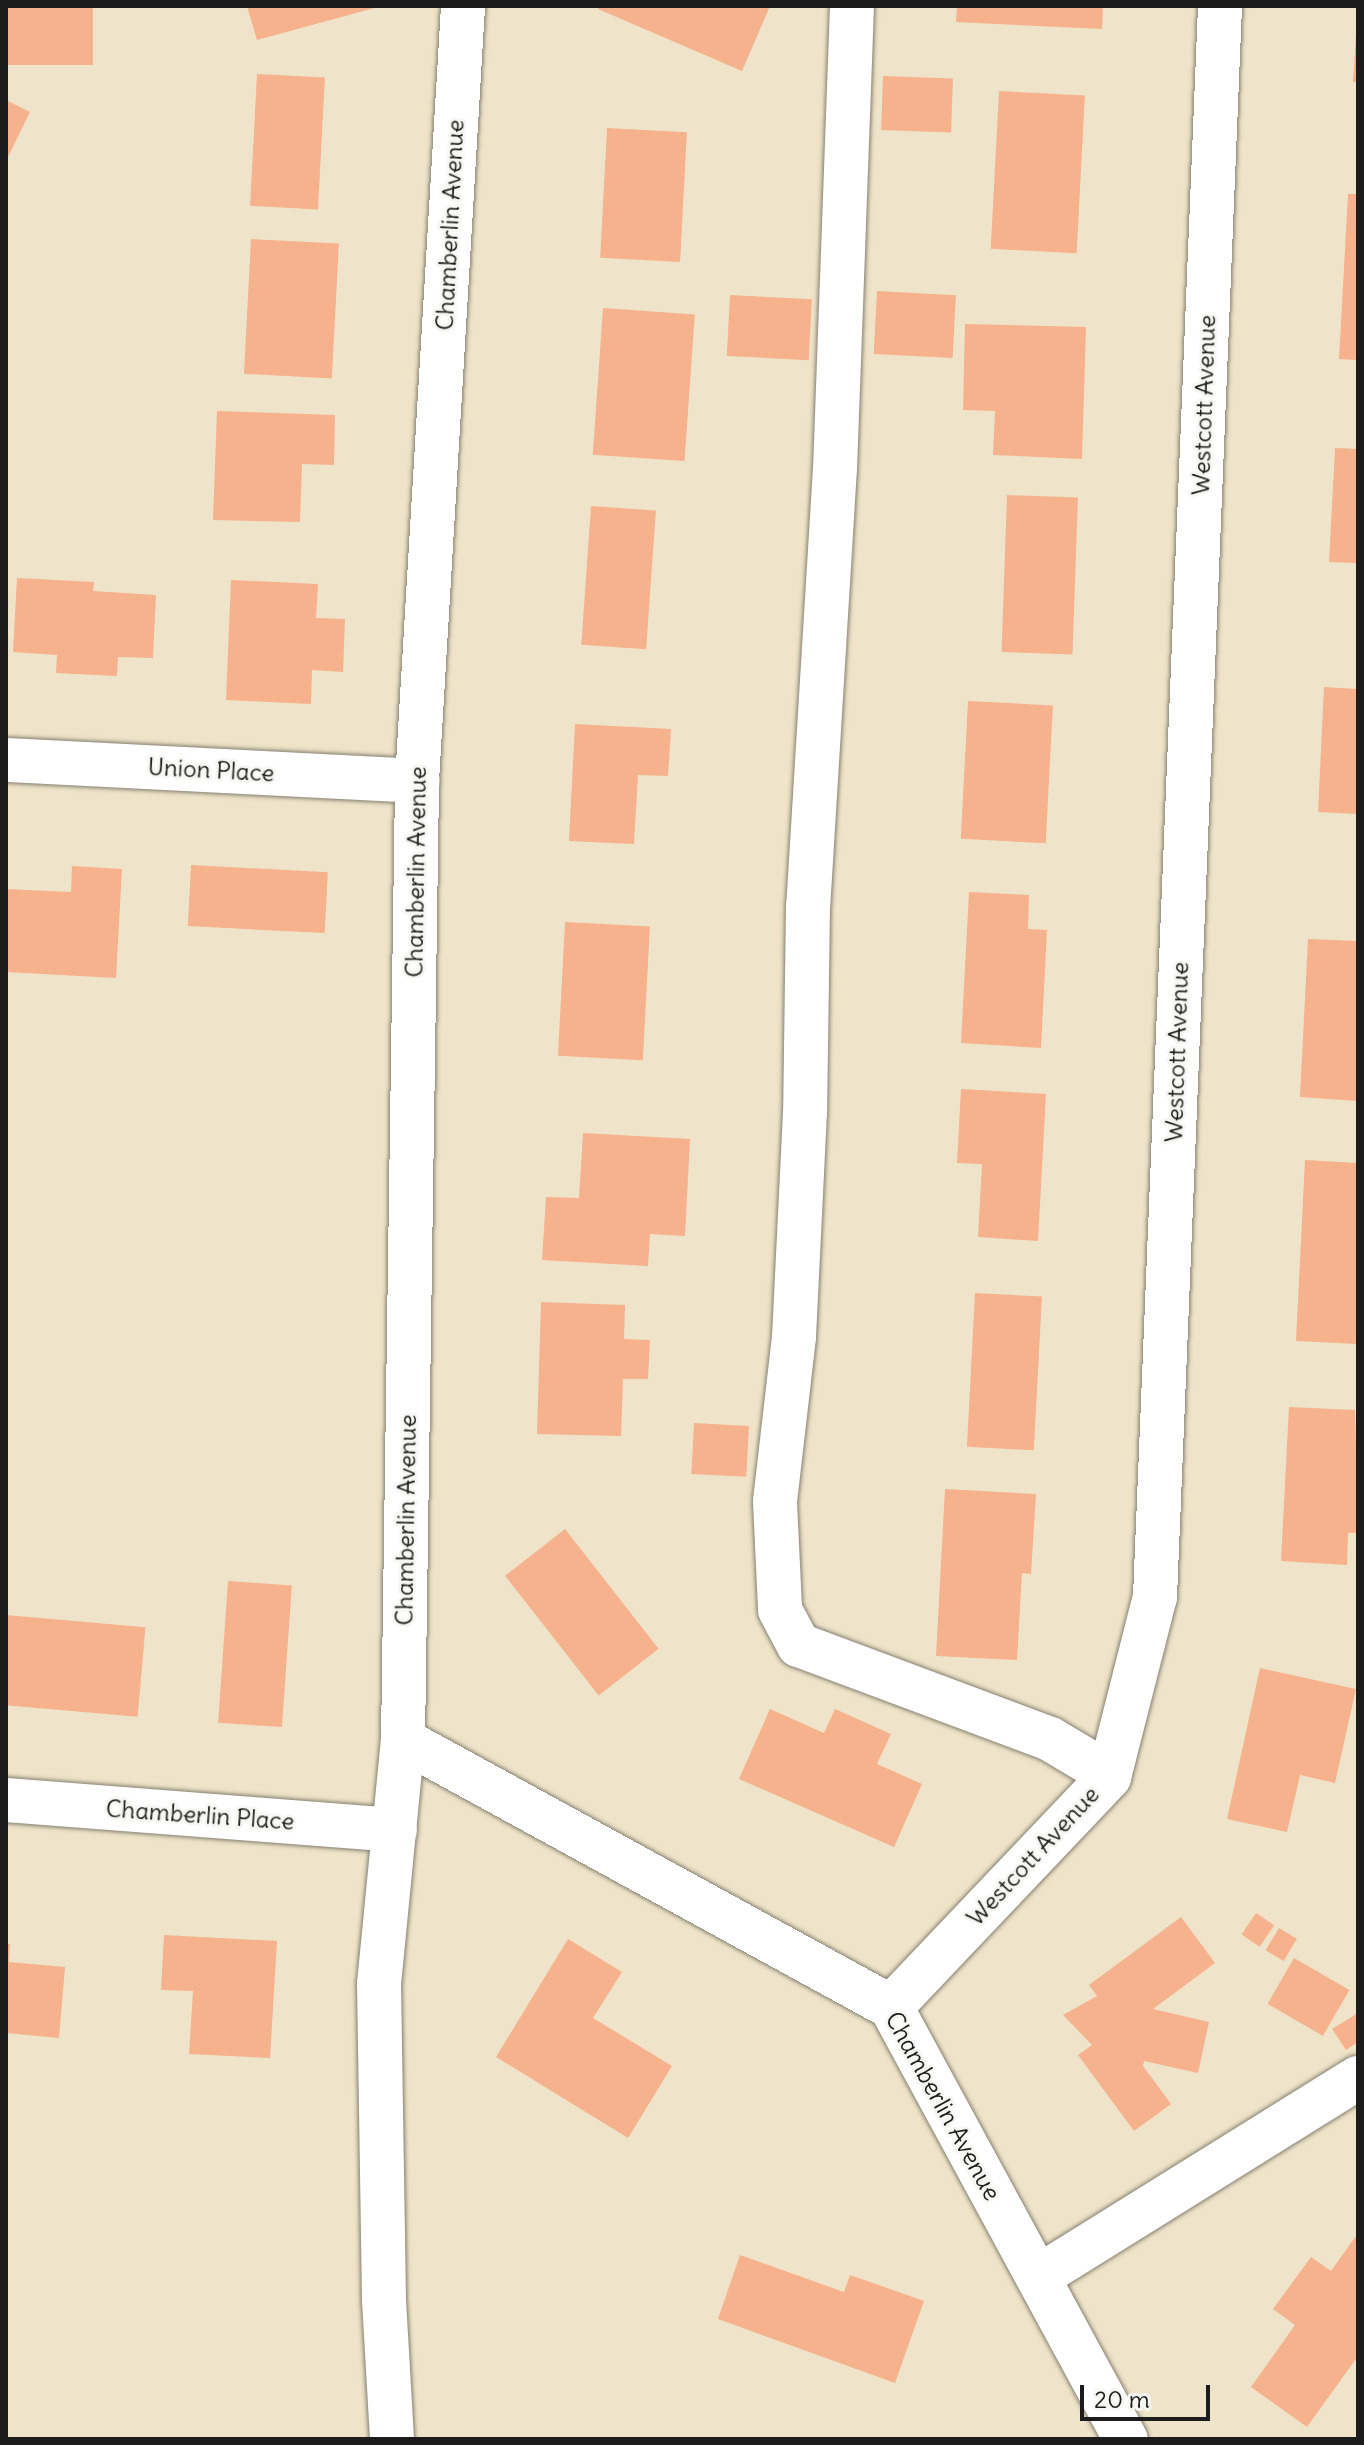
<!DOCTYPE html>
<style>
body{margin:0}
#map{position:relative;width:1364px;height:2445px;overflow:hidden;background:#efe4c9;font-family:Delius,sans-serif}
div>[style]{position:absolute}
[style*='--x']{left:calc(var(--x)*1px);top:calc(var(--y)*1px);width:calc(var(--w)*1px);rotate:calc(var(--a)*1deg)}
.building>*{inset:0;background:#f5b28c;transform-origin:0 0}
.roads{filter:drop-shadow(0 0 2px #868072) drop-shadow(0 0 2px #868072)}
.minor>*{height:44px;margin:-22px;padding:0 22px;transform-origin:22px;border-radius:22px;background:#fff}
span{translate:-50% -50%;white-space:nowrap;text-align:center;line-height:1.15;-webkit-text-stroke:6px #f6f6f2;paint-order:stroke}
.street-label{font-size:24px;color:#1c1c1c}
.frame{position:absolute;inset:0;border:8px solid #1c1c1c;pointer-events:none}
.scale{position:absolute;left:1080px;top:2385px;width:130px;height:36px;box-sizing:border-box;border:4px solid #1c1c1c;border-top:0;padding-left:10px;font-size:24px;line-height:28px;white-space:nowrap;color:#1c1c1c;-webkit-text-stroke:6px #f6f6f2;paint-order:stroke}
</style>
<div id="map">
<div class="building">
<i style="left:6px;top:6px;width:87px;height:59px"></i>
<i style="clip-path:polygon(247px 6px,378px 6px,378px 7px,257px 40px)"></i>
<i style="clip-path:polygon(600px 6px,770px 6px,742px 71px,598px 9px)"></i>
<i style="clip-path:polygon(957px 6px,1103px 6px,1102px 29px,956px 22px)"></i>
<i style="clip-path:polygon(1356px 34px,1358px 34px,1358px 82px,1353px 82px)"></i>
<i style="left:257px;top:74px;width:68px;height:132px;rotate:3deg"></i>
<i style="left:883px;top:76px;width:70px;height:54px;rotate:2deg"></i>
<i style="left:999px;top:91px;width:86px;height:158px;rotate:3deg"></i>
<i style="clip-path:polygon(6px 100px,30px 112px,6px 161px)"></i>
<i style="left:607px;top:128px;width:80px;height:130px;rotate:3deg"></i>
<i style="clip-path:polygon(1348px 194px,1358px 194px,1358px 360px,1339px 359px)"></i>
<i style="left:251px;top:239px;width:88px;height:135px;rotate:3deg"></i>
<i style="left:877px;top:291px;width:79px;height:63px;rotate:3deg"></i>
<i style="left:730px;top:295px;width:82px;height:61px;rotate:3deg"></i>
<i style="left:603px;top:308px;width:92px;height:147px;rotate:4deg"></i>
<i style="clip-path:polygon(965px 324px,1086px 327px,1082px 459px,993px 455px,995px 411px,963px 410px)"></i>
<i style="clip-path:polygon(217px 411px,335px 415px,334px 465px,302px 464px,300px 522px,213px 520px)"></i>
<i style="clip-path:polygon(1335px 448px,1358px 449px,1358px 563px,1329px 562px)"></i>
<i style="left:1007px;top:495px;width:71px;height:157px;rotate:2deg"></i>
<i style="left:591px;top:506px;width:65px;height:139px;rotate:4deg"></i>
<i style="clip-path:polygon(17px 578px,94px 582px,93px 591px,156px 595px,153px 658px,118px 657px,117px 676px,56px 673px,57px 655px,13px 652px)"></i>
<i style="clip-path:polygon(231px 580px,318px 584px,316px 618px,345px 619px,343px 672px,312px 670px,311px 704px,226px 700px)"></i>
<i style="clip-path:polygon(1324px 687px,1358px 689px,1358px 814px,1318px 812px)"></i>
<i style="left:968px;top:701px;width:85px;height:138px;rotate:3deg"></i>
<i style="clip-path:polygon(575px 724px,671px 729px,668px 776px,638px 775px,634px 844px,569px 841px)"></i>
<i style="left:191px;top:865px;width:137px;height:61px;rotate:3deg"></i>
<i style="clip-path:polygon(72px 866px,122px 869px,116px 978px,6px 972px,6px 889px,71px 892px)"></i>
<i style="clip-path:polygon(969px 892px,1029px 895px,1028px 929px,1047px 930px,1041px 1048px,961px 1043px)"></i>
<i style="left:565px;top:922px;width:85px;height:134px;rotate:3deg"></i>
<i style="clip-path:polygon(1308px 939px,1358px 941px,1358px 1101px,1300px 1097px)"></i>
<i style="clip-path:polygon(961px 1089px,1046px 1094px,1038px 1241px,978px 1237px,982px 1164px,957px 1163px)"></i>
<i style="clip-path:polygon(583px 1133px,690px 1139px,685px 1236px,650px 1234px,648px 1266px,542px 1260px,546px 1197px,579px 1198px)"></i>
<i style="clip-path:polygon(1305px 1160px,1358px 1163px,1358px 1344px,1296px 1341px)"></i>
<i style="left:975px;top:1293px;width:67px;height:154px;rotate:3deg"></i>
<i style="clip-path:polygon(541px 1302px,625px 1305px,624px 1339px,650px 1340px,648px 1379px,623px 1379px,621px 1436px,537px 1434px)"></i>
<i style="clip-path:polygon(1289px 1407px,1355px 1410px,1358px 1533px,1348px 1533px,1347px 1565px,1281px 1561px)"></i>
<i style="left:694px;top:1423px;width:55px;height:51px;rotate:3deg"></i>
<i style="clip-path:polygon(945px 1489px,1036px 1494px,1031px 1574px,1022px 1573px,1017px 1660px,936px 1656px)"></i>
<i style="left:565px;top:1529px;width:152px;height:76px;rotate:52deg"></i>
<i style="left:228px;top:1581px;width:64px;height:142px;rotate:4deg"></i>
<i style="left:6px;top:1615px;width:140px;height:90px;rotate:5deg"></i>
<i style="clip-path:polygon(1260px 1668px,1356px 1689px,1335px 1783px,1300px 1775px,1287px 1832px,1227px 1819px)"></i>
<i style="clip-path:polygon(770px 1709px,824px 1733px,835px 1709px,891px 1734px,877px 1764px,922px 1784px,894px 1847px,739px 1779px)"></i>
<i style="left:1256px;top:1913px;width:22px;height:26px;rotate:34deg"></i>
<i style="clip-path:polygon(1181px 1917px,1215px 1963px,1153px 2009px,1209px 2022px,1198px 2073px,1144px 2061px,1143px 2066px,1171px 2104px,1134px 2131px,1078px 2055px,1092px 2045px,1063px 2015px,1097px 1996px,1089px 1985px)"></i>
<i style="left:1279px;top:1928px;width:21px;height:26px;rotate:31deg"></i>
<i style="clip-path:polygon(164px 1935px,277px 1941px,270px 2058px,189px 2054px,193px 1991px,161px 1990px)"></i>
<i style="clip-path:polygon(568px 1939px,622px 1972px,593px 2018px,672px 2066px,628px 2138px,496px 2057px)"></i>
<i style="clip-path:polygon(6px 1944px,10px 1944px,9px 1962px,65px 1967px,59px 2038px,6px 2033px)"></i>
<i style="left:1294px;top:1958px;width:64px;height:53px;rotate:30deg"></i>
<i style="clip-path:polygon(1358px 2013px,1358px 2042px,1346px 2050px,1332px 2029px)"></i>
<i style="clip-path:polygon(1358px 2233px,1358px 2356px,1307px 2427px,1251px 2387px,1295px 2325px,1273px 2309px,1311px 2257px,1331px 2271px)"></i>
<i style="clip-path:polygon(740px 2255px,844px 2292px,850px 2275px,924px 2301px,895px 2383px,718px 2319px)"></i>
</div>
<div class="roads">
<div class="minor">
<i style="--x:852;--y:6;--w:462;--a:92.1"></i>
<i style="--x:835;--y:468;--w:439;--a:93.5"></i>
<i style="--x:808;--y:906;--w:206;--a:90.8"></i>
<i style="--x:805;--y:1112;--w:225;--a:92.8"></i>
<i style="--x:794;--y:1337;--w:166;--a:96.6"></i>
<i style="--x:775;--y:1502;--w:108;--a:87.3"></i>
<i style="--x:780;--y:1610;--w:40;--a:62"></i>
<i style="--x:799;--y:1645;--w:268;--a:20.5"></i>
<i style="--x:1050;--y:1739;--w:69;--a:30.7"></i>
<i style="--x:6;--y:760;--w:412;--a:2.9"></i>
<i style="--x:403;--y:1740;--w:556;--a:28.68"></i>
<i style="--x:891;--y:2007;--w:492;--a:61.5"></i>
<i style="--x:6;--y:1800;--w:390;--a:4.4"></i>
<i style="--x:891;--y:2007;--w:317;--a:-46.5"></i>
<i style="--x:1109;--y:1777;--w:186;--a:-75.7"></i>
<i style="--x:1155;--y:1597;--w:1592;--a:-87.66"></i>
<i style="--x:1038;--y:2277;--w:377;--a:-31.9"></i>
<i style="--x:392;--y:2439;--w:139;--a:-93.3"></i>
<i style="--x:384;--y:2300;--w:316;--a:-90.9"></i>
<i style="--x:379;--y:1984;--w:245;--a:-84.4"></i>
<i style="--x:403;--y:1740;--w:959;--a:-89.16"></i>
<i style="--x:417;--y:781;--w:776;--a:-86.6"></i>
</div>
</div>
<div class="street-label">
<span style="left:450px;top:225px;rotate:-87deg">Chamberlin Avenue</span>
<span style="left:1204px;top:405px;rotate:-88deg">Westcott Avenue</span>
<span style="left:211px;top:770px;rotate:3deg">Union Place</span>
<span style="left:416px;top:872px;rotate:-89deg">Chamberlin Avenue</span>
<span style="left:1177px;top:1052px;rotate:-88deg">Westcott Avenue</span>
<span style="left:406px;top:1520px;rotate:-89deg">Chamberlin Avenue</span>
<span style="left:200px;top:1815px;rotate:4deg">Chamberlin Place</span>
<span style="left:1033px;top:1856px;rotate:-47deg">Westcott Avenue</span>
<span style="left:943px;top:2106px;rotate:61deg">Chamberlin Avenue</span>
</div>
<div class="frame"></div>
<div class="scale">20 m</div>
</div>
